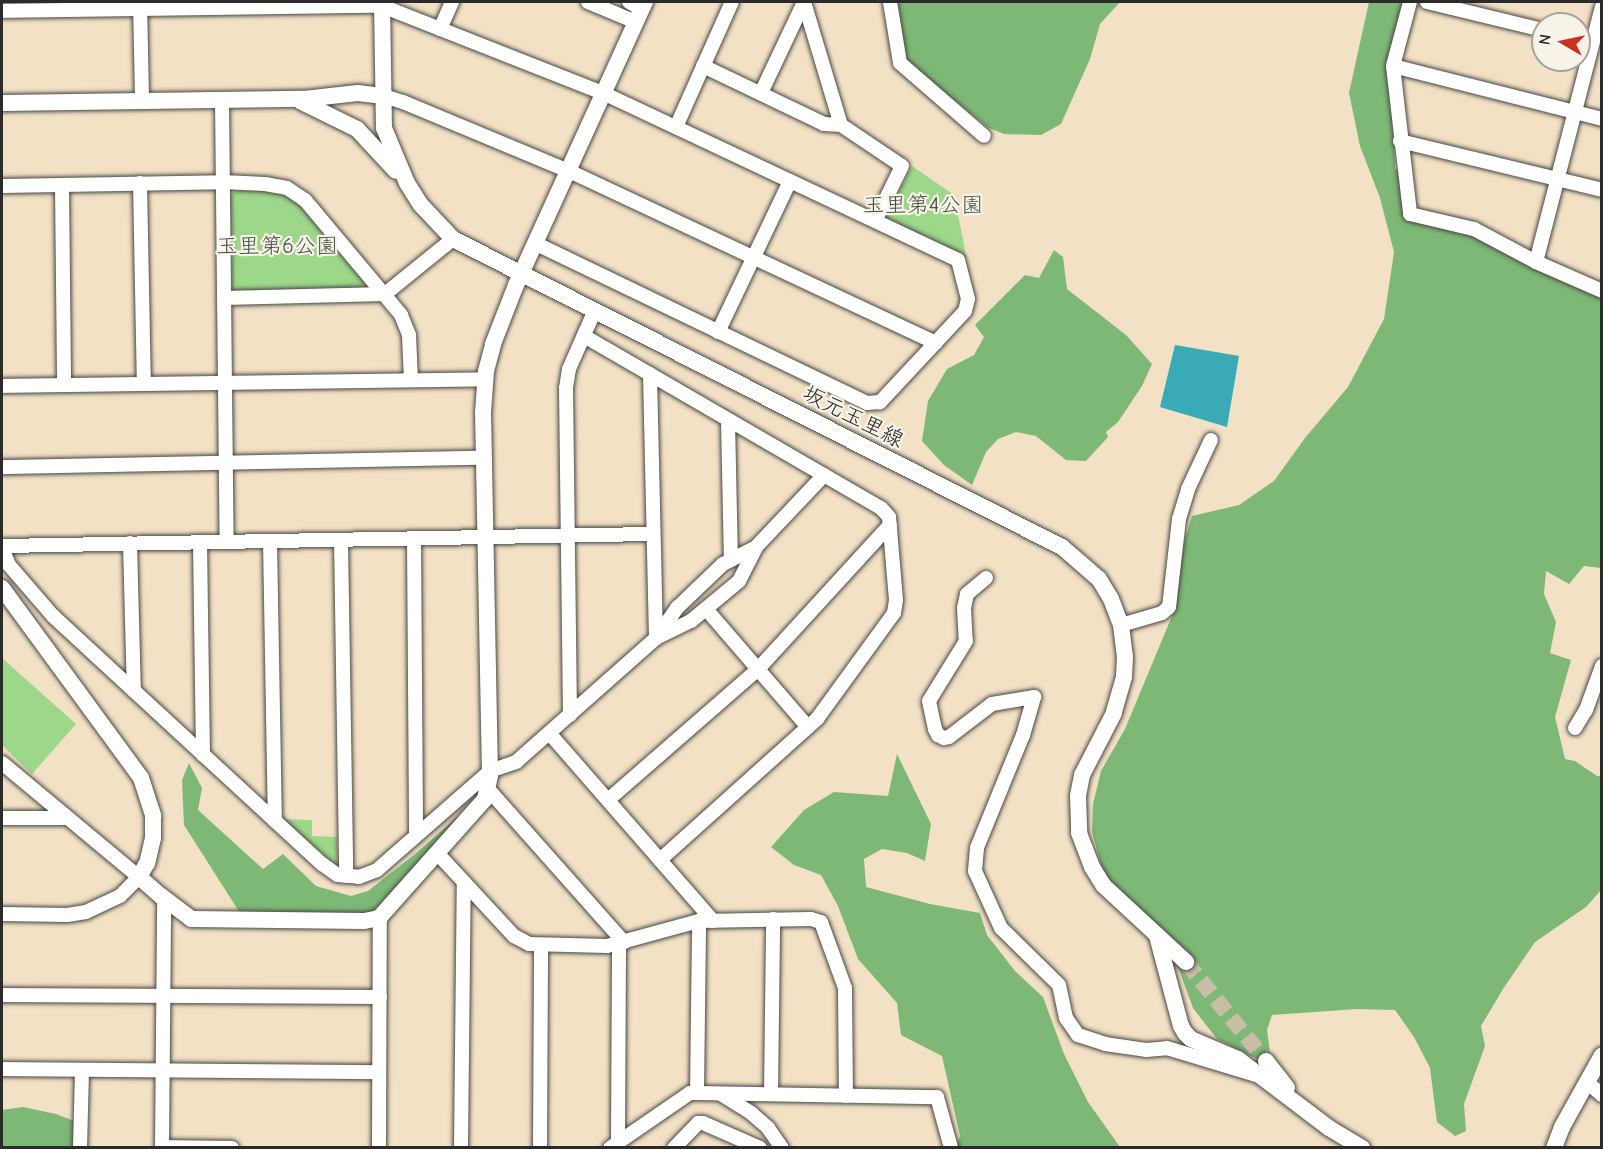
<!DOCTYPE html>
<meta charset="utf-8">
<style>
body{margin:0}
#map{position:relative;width:1603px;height:1149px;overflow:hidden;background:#f2e1c5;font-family:"Comic Neue","Klee One",sans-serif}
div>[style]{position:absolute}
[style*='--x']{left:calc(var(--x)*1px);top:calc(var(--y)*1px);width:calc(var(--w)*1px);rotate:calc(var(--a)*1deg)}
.green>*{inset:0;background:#9cd78a}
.forest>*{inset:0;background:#7db876}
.water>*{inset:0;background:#39aab6}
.tertiary-tunnel>*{height:16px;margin-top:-8px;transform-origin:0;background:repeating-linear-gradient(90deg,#cabda6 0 16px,transparent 0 24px)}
.roads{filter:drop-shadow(0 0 2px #494642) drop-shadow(0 0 2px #494642)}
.minor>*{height:14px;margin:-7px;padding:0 7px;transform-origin:7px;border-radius:7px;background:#fff}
.tertiary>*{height:16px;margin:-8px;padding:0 8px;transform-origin:8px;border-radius:8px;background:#fff}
span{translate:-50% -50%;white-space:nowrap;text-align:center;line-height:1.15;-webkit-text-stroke:4.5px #f7f3e8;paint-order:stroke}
.park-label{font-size:22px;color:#475643}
.street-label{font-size:22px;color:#2b2b2b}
.frame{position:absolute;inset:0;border:3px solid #2b2b2b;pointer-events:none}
.north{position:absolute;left:1531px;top:12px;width:60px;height:60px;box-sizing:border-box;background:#f7f3e8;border:2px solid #a5a39c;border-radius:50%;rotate:279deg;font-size:16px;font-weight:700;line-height:24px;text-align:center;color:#2b2b2b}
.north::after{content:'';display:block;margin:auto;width:21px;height:27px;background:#c8321e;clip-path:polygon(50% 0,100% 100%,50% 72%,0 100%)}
</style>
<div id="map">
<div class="green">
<i style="clip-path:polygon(912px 166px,951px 193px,956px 204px,967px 260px,888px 219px,887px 216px)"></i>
<i style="clip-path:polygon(263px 190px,290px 197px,301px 206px,365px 281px,362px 291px,236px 294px,232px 290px,230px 197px,235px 191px)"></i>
<i style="clip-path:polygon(2px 658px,76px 724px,32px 774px,2px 745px)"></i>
<i style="clip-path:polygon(282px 819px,312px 820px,312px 836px,337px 837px,337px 866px)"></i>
</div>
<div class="forest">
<i style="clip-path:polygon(901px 2px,1120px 2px,1100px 24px,1090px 59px,1061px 124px,1041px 135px,1004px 134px,989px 128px,907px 62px,902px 53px,897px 5px)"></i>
<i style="clip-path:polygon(1369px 2px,1404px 2px,1389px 65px,1395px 168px,1402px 177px,1406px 217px,1471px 233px,1601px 298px,1601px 568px,1584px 566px,1569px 584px,1546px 571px,1544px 594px,1556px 622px,1550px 653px,1571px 660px,1555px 717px,1565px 759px,1575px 761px,1597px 776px,1601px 776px,1601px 890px,1586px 907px,1535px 942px,1503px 989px,1481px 1026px,1485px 1046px,1464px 1104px,1466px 1131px,1455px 1136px,1437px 1122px,1430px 1068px,1414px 1037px,1395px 1010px,1357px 1009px,1272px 1015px,1267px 1030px,1270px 1053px,1261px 1061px,1217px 1039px,1193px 1008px,1175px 959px,1103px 872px,1092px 832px,1093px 804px,1101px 771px,1125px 729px,1177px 604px,1175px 572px,1192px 516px,1239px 505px,1274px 481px,1305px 438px,1348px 387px,1384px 319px,1394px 252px,1380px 198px,1360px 146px,1349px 93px)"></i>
<i style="clip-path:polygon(1054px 250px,1063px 257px,1067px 289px,1126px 335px,1152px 364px,1142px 386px,1118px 422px,1106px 432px,1108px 437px,1086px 461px,1066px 460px,1036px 436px,1016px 432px,998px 439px,986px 452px,972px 485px,944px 465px,922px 441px,928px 401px,947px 369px,974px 355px,984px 337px,975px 325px,1025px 275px,1039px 278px)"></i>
<i style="clip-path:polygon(897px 754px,931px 824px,925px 861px,907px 853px,882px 849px,864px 859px,866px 887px,930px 904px,980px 913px,987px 935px,1015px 971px,1043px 997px,1064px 1054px,1088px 1102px,1120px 1147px,956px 1147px,960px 1136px,942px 1056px,901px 1035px,897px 1003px,858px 959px,838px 906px,821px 875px,794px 865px,771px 847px,804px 810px,834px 792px,888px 796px)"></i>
<i style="clip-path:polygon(189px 763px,202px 788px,198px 810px,263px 869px,283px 854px,316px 886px,351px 896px,368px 891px,415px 854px,463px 812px,372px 913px,240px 913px,184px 825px,182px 780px)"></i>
<i style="clip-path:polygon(23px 1107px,56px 1114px,74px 1121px,76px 1147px,2px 1147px,2px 1110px)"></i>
</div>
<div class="water">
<i style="clip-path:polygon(1175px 345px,1239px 356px,1227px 427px,1160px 407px)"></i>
</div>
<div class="tertiary-tunnel">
<i style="--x:1186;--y:962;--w:127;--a:51.1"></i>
</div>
<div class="roads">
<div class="minor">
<i style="--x:140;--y:2;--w:98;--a:88.8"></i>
<i style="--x:588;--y:2;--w:52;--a:22.6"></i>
<i style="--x:629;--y:2;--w:14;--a:30"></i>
<i style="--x:804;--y:2;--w:128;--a:73.3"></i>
<i style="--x:890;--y:2;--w:62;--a:80.7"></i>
<i style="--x:900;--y:63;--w:111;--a:41"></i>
<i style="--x:1410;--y:2;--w:66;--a:104.9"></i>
<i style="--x:1393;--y:66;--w:149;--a:83.4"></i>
<i style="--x:1410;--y:214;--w:66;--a:13.2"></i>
<i style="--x:1474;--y:229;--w:70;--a:28"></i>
<i style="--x:1536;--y:262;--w:72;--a:23.7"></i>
<i style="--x:1427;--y:2;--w:119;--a:13.6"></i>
<i style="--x:2;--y:11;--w:380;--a:-0.8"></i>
<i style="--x:382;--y:6;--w:238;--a:21.5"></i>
<i style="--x:603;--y:93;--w:392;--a:25.2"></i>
<i style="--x:958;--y:260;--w:40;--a:75.6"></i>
<i style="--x:968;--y:299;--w:12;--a:104"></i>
<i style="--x:965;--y:311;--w:125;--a:133"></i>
<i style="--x:880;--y:402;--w:13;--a:176"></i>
<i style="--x:867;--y:403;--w:367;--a:-154.3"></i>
<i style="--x:440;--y:29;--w:30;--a:-66"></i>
<i style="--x:703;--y:66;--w:134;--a:25.6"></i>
<i style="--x:824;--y:124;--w:17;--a:3"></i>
<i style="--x:841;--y:125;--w:73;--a:33.9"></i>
<i style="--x:902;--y:166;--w:61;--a:116.1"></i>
<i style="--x:1393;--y:66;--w:216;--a:14.2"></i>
<i style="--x:761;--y:93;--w:101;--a:-64.7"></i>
<i style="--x:384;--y:96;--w:20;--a:18"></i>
<i style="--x:403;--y:102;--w:180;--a:22.6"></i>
<i style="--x:569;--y:171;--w:405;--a:25.1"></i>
<i style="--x:222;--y:100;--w:441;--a:89.4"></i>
<i style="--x:676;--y:127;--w:137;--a:-65.9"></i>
<i style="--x:1400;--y:141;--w:208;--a:13.6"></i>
<i style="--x:140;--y:183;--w:201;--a:88.9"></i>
<i style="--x:62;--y:185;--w:200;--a:89.4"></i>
<i style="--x:2;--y:186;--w:221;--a:-1"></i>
<i style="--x:223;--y:182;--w:42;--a:2.7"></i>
<i style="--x:265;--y:184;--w:22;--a:10"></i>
<i style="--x:287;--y:188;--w:22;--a:34"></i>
<i style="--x:305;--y:200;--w:150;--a:50.1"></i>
<i style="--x:401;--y:315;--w:22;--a:68"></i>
<i style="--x:409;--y:335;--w:45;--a:87.5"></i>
<i style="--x:1536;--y:262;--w:263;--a:-75.5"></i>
<i style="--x:224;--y:298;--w:161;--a:-1.4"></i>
<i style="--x:385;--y:294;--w:87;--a:-39"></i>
<i style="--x:718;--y:332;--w:167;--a:-64.5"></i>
<i style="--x:584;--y:336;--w:343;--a:30.1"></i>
<i style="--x:881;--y:508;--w:12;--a:48"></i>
<i style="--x:889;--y:517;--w:83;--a:85.2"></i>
<i style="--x:896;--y:600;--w:13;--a:99"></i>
<i style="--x:894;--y:613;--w:131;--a:126"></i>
<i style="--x:817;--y:719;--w:211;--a:138.1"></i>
<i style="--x:650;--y:374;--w:264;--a:88.7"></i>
<i style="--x:2;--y:386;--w:484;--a:-0.8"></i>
<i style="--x:728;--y:420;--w:140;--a:88.8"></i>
<i style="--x:2;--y:467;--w:482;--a:-1.1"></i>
<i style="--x:414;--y:538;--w:297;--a:89.6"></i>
<i style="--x:341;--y:540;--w:336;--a:89.1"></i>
<i style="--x:270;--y:541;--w:280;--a:89"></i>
<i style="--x:200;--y:542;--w:213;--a:89.2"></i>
<i style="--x:130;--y:543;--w:148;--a:88.5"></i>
<i style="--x:2;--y:546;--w:651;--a:-1.06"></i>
<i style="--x:2;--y:548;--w:18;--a:68"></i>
<i style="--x:9;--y:565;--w:67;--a:49.2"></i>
<i style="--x:53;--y:616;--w:366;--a:42.7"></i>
<i style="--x:322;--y:864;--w:19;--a:35"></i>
<i style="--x:338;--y:875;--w:21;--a:5"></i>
<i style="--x:359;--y:877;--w:19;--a:-21"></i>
<i style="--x:377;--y:870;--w:150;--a:-41.2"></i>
<i style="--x:490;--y:771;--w:28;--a:-19"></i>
<i style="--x:516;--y:762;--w:187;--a:-41.5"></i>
<i style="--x:656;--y:638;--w:38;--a:-55"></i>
<i style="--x:678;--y:607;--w:62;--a:-43.7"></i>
<i style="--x:723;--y:564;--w:37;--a:-27"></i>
<i style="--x:986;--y:578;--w:25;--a:140"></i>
<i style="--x:967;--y:594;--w:14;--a:102"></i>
<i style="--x:964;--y:608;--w:33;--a:87"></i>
<i style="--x:966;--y:641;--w:70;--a:121.7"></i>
<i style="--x:929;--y:701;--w:29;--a:78"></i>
<i style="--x:935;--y:729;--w:7;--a:63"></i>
<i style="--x:938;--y:735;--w:7;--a:27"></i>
<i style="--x:944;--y:738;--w:5;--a:-11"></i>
<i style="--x:949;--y:737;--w:54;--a:-37.5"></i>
<i style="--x:992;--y:704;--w:43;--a:-9.5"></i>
<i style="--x:1034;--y:697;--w:40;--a:106"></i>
<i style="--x:1023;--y:735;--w:122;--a:112.2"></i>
<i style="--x:977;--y:848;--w:23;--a:95"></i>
<i style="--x:975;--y:871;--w:63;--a:65.5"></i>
<i style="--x:1001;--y:928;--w:81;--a:44.5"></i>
<i style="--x:1059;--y:985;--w:34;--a:78"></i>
<i style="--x:1066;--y:1018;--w:21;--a:55"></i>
<i style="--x:1078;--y:1035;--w:28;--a:18"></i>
<i style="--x:1105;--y:1044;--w:41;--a:8.3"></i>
<i style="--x:1146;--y:1050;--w:21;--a:-5"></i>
<i style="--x:1167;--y:1048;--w:93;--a:16.9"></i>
<i style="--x:706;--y:609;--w:156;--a:49.2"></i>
<i style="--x:1121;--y:625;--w:43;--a:-16.3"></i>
<i style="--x:1162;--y:613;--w:9;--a:-41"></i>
<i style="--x:1169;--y:607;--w:89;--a:-83.5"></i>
<i style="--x:1179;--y:519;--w:31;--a:-73"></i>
<i style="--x:1188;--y:489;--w:54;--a:-64.9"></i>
<i style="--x:658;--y:637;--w:37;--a:-26"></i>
<i style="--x:691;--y:621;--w:62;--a:-39.8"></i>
<i style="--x:739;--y:581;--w:38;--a:-63"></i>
<i style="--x:756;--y:547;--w:99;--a:-46.6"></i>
<i style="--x:570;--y:715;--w:327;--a:-90.7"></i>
<i style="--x:566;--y:388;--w:19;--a:-81"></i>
<i style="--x:569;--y:369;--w:64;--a:-66.2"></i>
<i style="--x:1575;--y:728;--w:21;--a:-59"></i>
<i style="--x:1586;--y:710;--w:47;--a:-70"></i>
<i style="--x:550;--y:734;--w:248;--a:48.9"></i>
<i style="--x:2;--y:763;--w:178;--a:39.8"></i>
<i style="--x:139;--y:877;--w:27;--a:135"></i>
<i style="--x:120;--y:896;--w:38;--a:155"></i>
<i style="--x:86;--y:912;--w:19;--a:171"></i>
<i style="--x:67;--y:915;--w:65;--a:-179.1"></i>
<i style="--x:488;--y:789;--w:205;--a:48.4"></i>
<i style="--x:608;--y:800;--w:199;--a:-41.1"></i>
<i style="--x:758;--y:669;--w:195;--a:-47.5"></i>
<i style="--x:2;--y:818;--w:65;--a:0"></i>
<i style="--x:438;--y:854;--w:112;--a:47.2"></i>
<i style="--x:514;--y:936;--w:17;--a:28"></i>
<i style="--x:529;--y:944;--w:78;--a:1.5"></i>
<i style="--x:607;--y:946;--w:95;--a:-15.2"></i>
<i style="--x:699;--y:921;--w:112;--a:-1"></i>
<i style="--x:811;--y:919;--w:10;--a:17"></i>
<i style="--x:821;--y:922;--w:70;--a:70"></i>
<i style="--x:845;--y:988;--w:108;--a:89.5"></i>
<i style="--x:2;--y:995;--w:378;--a:0.3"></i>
<i style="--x:2;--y:1069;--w:377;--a:0.5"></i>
<i style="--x:1587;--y:1082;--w:20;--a:41"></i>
<i style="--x:697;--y:1093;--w:172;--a:-89.3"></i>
<i style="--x:721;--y:1094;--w:36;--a:32"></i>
<i style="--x:751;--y:1113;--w:23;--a:41"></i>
<i style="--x:768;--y:1128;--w:24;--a:55"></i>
<i style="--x:771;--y:1094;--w:175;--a:-89.3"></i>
<i style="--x:618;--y:1141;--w:197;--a:-89.7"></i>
<i style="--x:162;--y:1147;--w:70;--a:0.8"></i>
<i style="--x:80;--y:1148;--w:78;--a:-88.5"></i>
<i style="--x:162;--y:1148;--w:249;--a:-89.5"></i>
<i style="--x:379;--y:1148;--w:232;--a:-89.8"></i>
<i style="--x:461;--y:1148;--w:266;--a:-89.4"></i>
<i style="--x:540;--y:1148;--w:203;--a:-89.7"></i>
<i style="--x:610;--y:1148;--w:97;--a:-34.5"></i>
<i style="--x:690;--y:1093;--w:7;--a:0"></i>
<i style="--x:697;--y:1093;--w:240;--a:1"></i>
<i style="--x:937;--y:1097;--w:53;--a:74.6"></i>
<i style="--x:674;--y:1148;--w:35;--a:-46"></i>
<i style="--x:698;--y:1123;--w:5;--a:0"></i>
<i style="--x:703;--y:1123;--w:62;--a:23.7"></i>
</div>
<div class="tertiary">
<i style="--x:382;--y:2;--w:126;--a:89.1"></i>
<i style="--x:384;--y:128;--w:60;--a:67.3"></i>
<i style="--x:407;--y:183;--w:26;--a:58"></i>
<i style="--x:421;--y:205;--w:47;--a:46.7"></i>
<i style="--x:453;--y:239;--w:682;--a:26.83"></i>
<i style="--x:1062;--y:547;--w:49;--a:40.9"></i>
<i style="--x:1099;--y:579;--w:23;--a:59"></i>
<i style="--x:1111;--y:599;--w:28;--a:69"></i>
<i style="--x:1121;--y:625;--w:32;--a:83"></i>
<i style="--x:1125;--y:657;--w:20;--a:93"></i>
<i style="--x:1124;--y:677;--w:37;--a:106"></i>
<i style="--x:1114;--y:713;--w:70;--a:117.3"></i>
<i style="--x:1082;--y:775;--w:21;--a:101"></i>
<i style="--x:1078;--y:796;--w:37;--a:88"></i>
<i style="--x:1079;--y:833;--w:36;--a:69"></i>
<i style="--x:1092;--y:867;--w:22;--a:58"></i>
<i style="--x:1104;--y:886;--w:112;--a:42.8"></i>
<i style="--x:300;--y:101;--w:64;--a:26.2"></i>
<i style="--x:357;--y:129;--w:57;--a:47.1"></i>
<i style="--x:2;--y:103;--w:302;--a:-0.8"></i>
<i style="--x:304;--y:99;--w:54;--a:-6.3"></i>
<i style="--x:358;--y:93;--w:26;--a:7"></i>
<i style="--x:2;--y:588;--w:235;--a:53.8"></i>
<i style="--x:141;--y:778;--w:40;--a:72"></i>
<i style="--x:153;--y:816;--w:22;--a:90"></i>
<i style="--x:153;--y:838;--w:26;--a:103"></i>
<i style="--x:147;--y:863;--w:16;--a:120"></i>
<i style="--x:139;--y:877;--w:29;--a:41"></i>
<i style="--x:161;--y:896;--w:38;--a:37"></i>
<i style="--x:191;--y:919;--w:173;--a:0.7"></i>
<i style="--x:364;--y:921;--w:15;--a:-11"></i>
<i style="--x:379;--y:918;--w:159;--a:-48.3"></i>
<i style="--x:485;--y:799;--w:25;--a:-78"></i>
<i style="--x:490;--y:775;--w:362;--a:-91.1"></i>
<i style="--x:483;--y:413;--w:42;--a:-85.9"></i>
<i style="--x:486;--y:371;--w:28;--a:-75"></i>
<i style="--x:493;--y:344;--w:63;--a:-68.7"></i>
<i style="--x:516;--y:285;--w:311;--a:-65.5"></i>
<i style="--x:1157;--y:936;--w:93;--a:75.1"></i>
<i style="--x:1181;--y:1026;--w:8;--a:60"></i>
<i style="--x:1185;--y:1033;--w:8;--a:45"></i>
<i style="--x:1191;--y:1039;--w:51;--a:23.1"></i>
<i style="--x:1238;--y:1059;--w:114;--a:37.2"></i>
<i style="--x:1329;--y:1128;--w:39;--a:31"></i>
<i style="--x:1266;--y:1061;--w:34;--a:52"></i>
<i style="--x:1554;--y:1148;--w:22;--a:-69"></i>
<i style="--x:1562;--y:1127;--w:82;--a:-60.9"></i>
</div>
</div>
<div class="park-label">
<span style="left:923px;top:206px">玉里第4公園</span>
<span style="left:277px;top:247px">玉里第6公園</span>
</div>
<div class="street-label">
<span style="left:853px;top:417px;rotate:27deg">坂元玉里線</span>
</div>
<div class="frame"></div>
<div class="north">N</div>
</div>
